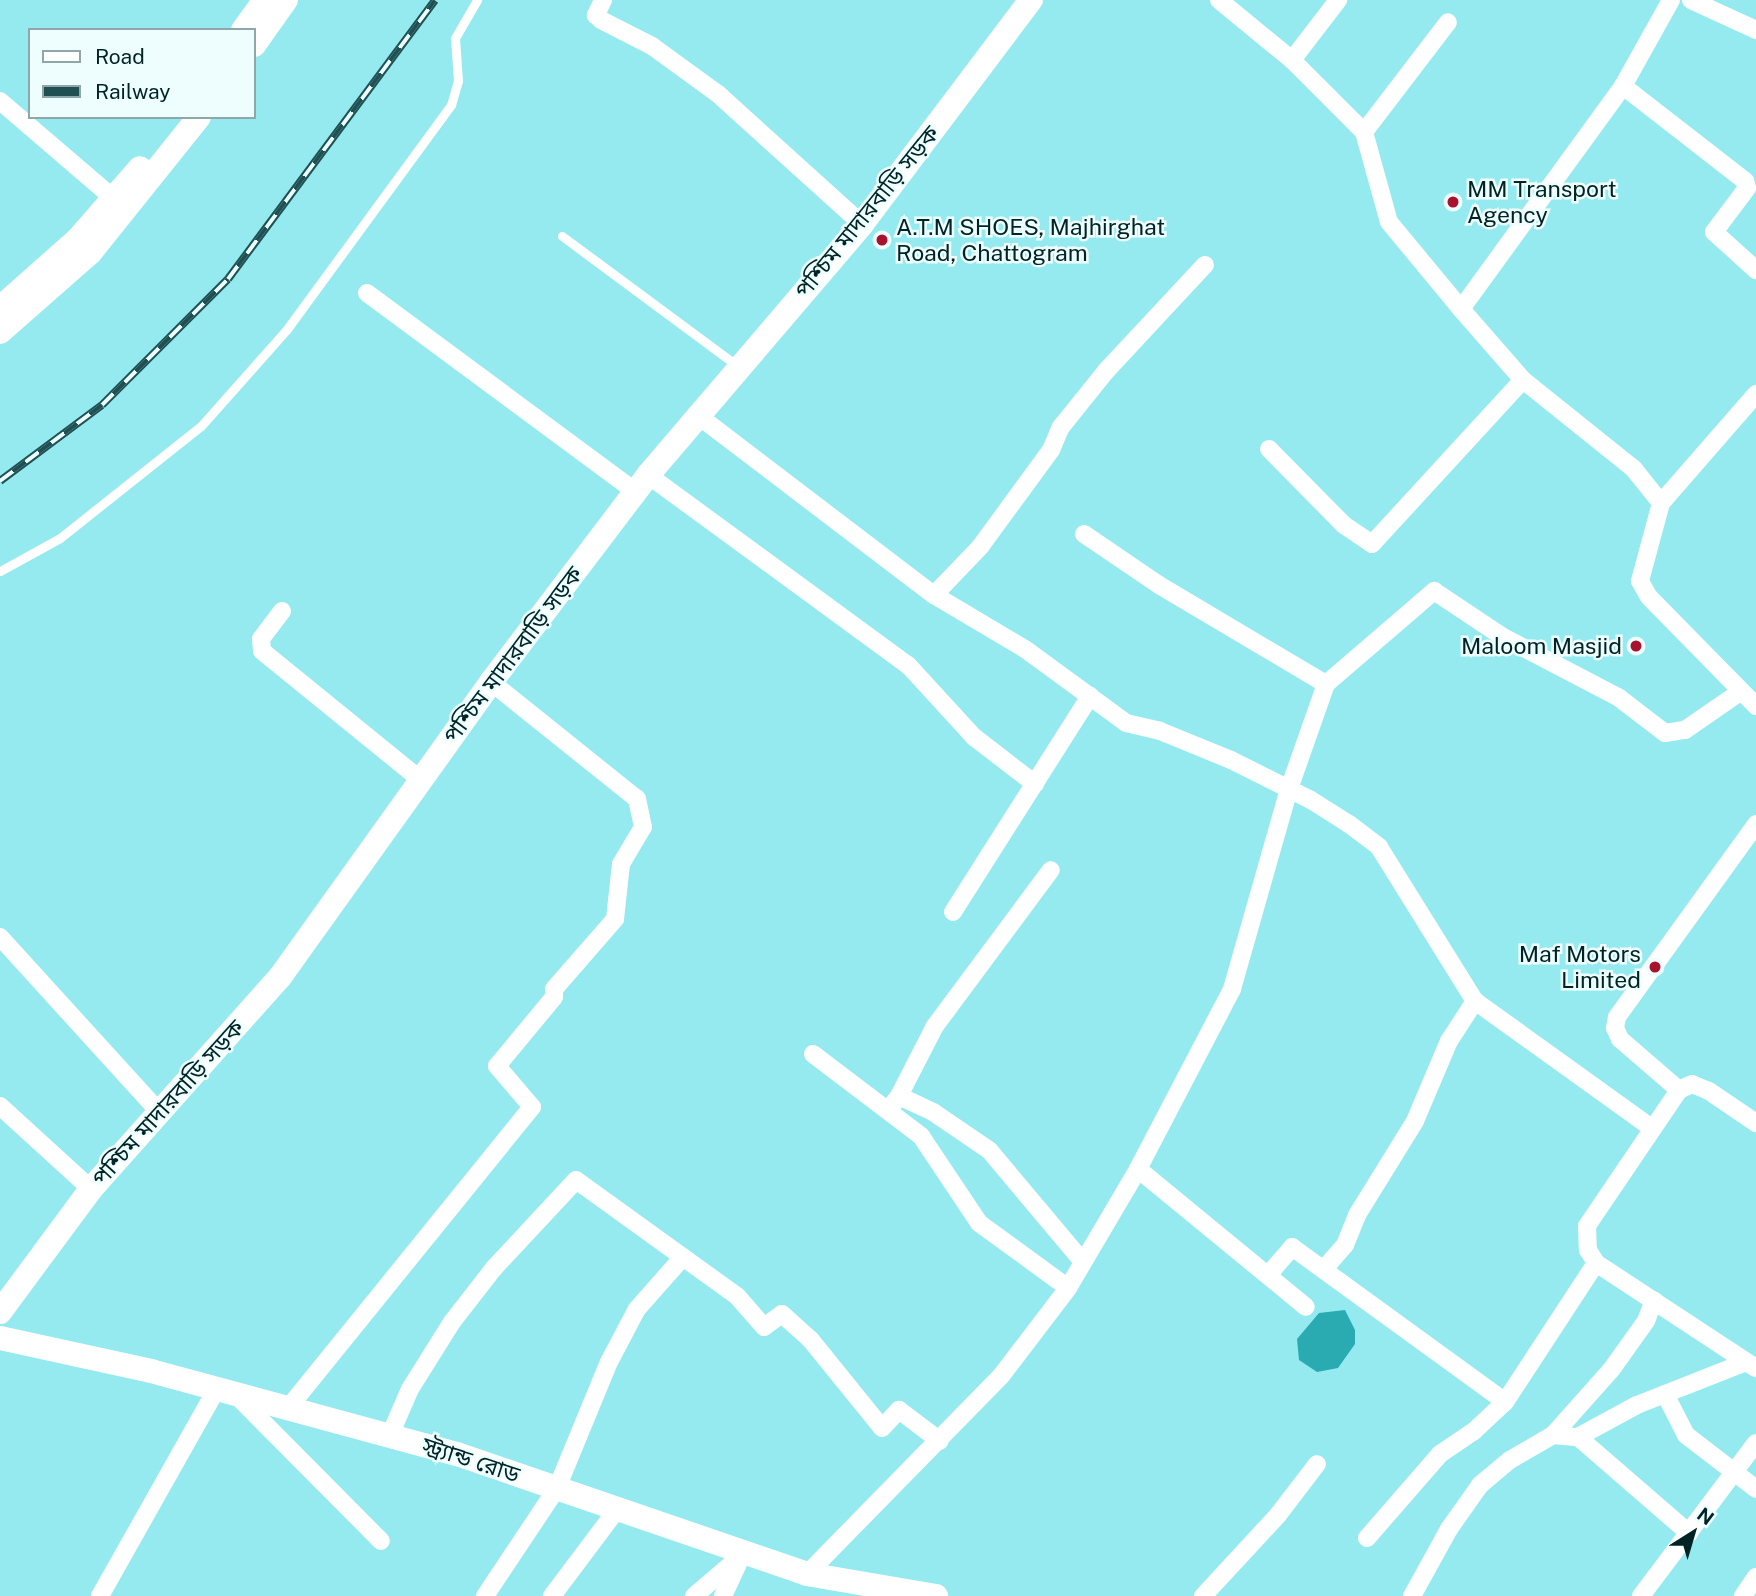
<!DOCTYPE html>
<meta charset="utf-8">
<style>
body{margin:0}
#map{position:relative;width:1756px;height:1596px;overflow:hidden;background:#95eaef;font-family:"Public Sans","Noto Sans Bengali",sans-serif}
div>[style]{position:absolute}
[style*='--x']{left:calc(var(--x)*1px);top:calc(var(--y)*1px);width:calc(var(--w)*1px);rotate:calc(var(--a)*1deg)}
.water>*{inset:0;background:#2aaab1}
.lane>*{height:9px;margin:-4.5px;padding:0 4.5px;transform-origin:4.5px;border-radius:4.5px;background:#fff}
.street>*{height:18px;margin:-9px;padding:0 9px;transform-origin:9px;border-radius:9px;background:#fff}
.secondary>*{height:24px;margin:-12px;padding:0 12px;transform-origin:12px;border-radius:12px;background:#fff}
.rail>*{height:8px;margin-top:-4px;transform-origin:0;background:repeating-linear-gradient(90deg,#eefeff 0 16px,#215053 0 32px);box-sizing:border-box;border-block:2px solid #215053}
.dots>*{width:19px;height:19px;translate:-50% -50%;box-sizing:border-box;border:4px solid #eefeff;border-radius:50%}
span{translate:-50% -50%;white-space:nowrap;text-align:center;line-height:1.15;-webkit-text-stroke:5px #eefeff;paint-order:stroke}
.poi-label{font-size:23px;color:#002426}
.left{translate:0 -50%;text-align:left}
.right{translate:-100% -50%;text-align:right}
.street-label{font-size:23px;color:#002426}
.legend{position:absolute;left:28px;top:28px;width:228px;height:91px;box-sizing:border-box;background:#eefeff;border:2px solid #8fa7a8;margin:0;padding:9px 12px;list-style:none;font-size:21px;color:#002426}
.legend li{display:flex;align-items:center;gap:14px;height:35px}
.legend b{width:35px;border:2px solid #8fa7a8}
.north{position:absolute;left:1658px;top:1498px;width:70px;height:70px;-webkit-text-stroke:5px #eefeff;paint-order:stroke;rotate:37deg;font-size:19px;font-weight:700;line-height:28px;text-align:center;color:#002426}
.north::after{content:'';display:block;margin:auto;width:24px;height:32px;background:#002426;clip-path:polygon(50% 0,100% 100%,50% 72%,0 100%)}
</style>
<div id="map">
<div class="water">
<i style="clip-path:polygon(1345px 1310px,1355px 1330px,1355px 1344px,1338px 1368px,1317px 1372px,1299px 1360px,1297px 1339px,1319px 1313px)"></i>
</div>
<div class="lane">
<i style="--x:562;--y:236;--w:219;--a:36.5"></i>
<i style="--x:0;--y:571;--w:68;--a:-28.8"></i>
<i style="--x:60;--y:538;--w:180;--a:-38.5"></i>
<i style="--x:201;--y:426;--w:130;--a:-48.4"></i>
<i style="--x:287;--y:329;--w:278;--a:-53.8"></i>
<i style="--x:451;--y:105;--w:25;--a:-74"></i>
<i style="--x:458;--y:81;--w:43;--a:-94"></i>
<i style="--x:455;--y:38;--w:44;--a:-59.9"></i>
</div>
<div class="street">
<i style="--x:603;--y:0;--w:17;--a:115"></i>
<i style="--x:596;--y:15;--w:7;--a:45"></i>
<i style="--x:601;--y:20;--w:57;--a:27"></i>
<i style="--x:652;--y:46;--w:82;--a:36"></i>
<i style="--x:718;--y:94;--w:194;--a:42.1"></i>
<i style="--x:1219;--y:0;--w:94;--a:39.4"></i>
<i style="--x:1292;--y:60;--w:102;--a:45"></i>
<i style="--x:1364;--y:132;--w:93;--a:74.5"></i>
<i style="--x:1389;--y:222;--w:113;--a:50.4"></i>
<i style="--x:1461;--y:309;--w:94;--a:48.9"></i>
<i style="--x:1523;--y:380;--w:141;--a:38.7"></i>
<i style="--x:1633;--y:468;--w:45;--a:51.3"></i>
<i style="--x:1661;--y:503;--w:81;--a:105.1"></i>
<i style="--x:1640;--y:581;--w:18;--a:61"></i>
<i style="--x:1649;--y:597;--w:153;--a:45.5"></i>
<i style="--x:1691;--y:0;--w:72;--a:24.8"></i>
<i style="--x:1292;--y:60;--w:76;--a:-52.5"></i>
<i style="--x:1623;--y:86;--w:155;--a:37.9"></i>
<i style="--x:1745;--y:181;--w:7;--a:74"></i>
<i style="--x:1747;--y:188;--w:55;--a:126.9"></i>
<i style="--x:1714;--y:232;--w:57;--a:42.1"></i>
<i style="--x:0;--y:101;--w:148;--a:40.6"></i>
<i style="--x:1364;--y:132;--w:138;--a:-52.6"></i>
<i style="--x:367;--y:293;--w:335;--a:36.5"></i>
<i style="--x:1461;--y:309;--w:276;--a:-54"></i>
<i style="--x:1623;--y:86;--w:98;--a:-60.8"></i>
<i style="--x:696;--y:414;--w:299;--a:37.3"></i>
<i style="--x:934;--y:595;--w:106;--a:30.7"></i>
<i style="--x:1025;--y:649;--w:125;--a:36.2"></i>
<i style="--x:1126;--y:723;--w:35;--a:13"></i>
<i style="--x:1160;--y:731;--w:77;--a:22.2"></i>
<i style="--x:1231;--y:760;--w:89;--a:26.6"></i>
<i style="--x:1311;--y:800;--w:45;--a:32.3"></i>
<i style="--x:1349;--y:824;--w:38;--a:37"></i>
<i style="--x:1379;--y:847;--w:181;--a:58.1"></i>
<i style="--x:1475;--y:1001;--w:218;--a:35.7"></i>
<i style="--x:1269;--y:449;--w:107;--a:45.4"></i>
<i style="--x:1344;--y:525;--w:34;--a:34"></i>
<i style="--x:1372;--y:544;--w:223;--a:-47.4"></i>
<i style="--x:648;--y:475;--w:322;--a:36.2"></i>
<i style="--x:908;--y:665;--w:98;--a:47.5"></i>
<i style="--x:974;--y:737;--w:77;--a:37.6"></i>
<i style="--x:1661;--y:503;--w:145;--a:-48.9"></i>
<i style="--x:1084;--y:534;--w:91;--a:34.2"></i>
<i style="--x:1159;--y:585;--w:194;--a:30.7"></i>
<i style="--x:934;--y:595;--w:66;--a:-46.2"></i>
<i style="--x:980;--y:547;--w:120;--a:-53.8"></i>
<i style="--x:1051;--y:450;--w:25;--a:-67"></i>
<i style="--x:1061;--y:427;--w:72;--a:-51.2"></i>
<i style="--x:1106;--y:371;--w:145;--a:-47"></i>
<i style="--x:282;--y:611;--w:35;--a:127"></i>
<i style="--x:261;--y:639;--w:12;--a:85"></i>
<i style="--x:262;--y:651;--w:205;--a:39.1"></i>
<i style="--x:953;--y:912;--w:256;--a:-57.6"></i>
<i style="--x:0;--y:937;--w:238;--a:47.7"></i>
<i style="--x:813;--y:1054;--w:136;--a:37.2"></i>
<i style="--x:921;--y:1136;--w:105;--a:56.3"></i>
<i style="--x:979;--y:1223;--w:110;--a:36.1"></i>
<i style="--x:1679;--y:1090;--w:78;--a:-139.2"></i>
<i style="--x:1620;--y:1039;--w:12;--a:-114"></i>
<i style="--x:1615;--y:1028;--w:11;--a:-80"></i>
<i style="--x:1617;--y:1017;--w:238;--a:-54.2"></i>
<i style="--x:899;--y:1096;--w:79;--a:-62.8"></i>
<i style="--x:935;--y:1026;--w:194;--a:-53.4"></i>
<i style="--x:893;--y:1104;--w:10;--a:-53"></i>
<i style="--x:899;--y:1096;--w:38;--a:25"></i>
<i style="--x:933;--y:1112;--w:68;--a:34.2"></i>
<i style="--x:989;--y:1150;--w:145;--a:50"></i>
<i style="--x:0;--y:1106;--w:123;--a:42.4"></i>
<i style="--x:1756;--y:1123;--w:57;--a:-145.8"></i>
<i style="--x:1709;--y:1091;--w:18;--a:-158"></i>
<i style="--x:1692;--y:1084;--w:14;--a:155"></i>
<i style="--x:1679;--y:1090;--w:164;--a:124.1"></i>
<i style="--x:1587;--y:1226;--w:24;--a:88"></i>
<i style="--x:1588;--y:1250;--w:15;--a:58"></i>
<i style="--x:1596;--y:1263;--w:191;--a:33.3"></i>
<i style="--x:1138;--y:1169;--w:217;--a:39.4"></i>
<i style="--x:1324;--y:1269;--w:32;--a:-49"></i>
<i style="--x:1345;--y:1245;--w:32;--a:-68"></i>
<i style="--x:1357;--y:1215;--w:110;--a:-58.3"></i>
<i style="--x:1415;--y:1121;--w:87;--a:-67"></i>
<i style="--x:1449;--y:1041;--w:48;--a:-57"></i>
<i style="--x:1268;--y:1275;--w:37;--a:-49"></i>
<i style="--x:1292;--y:1247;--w:263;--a:36"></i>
<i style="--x:235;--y:1394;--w:207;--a:45.2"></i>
<i style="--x:1665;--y:1394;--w:46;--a:62.9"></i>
<i style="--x:1686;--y:1435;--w:88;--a:37.6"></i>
<i style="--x:289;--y:1407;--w:386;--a:-51"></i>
<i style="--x:532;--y:1107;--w:54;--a:-130.5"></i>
<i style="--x:497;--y:1066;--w:89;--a:-50.4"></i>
<i style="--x:554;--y:997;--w:8;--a:-90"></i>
<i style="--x:554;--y:989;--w:93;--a:-48.9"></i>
<i style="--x:615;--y:919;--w:55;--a:-83.8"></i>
<i style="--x:621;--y:864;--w:43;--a:-59.3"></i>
<i style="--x:643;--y:827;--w:29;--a:-102"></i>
<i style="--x:637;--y:799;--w:187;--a:-141.3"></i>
<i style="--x:390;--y:1435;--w:50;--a:-66.5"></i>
<i style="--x:410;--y:1389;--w:79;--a:-57.9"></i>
<i style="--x:452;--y:1322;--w:68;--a:-52.1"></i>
<i style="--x:494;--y:1268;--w:120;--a:-47"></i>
<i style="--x:576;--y:1180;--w:198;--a:35.8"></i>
<i style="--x:737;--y:1296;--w:41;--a:48.9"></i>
<i style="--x:764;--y:1327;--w:22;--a:-36"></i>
<i style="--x:782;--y:1314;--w:38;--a:42"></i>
<i style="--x:810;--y:1339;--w:114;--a:51"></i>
<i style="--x:882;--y:1428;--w:25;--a:-47"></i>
<i style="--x:899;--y:1410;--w:51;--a:37.1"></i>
<i style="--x:1553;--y:1435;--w:87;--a:-48.3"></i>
<i style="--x:1611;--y:1370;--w:60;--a:-54.5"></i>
<i style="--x:1646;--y:1321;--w:22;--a:-69"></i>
<i style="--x:1578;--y:1437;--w:147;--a:40.9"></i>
<i style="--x:1367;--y:1538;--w:111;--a:-49"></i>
<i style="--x:1440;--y:1454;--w:41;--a:-34.1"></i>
<i style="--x:1474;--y:1431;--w:42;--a:-43.1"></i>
<i style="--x:1505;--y:1402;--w:166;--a:-56.8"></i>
<i style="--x:807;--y:1574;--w:277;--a:-45.6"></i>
<i style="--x:1001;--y:1376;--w:111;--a:-52.7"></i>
<i style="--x:1068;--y:1288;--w:138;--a:-59.5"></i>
<i style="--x:1138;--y:1169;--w:203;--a:-62.4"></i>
<i style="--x:1232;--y:989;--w:208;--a:-74.1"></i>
<i style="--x:1289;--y:789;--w:111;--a:-70.6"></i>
<i style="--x:1326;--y:684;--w:143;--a:-40.7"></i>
<i style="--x:1434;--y:591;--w:83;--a:33.7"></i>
<i style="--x:1503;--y:637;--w:130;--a:27.6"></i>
<i style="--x:1618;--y:697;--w:59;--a:37.5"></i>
<i style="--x:1665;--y:733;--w:20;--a:-9"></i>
<i style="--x:1685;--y:730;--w:67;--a:-34.6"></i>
<i style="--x:100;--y:1596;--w:239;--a:-60.6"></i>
<i style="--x:485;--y:1596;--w:130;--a:-56.3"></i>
<i style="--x:557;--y:1488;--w:136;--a:-67.6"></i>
<i style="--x:609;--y:1362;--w:60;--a:-62.2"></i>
<i style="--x:637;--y:1309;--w:69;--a:-48.5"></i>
<i style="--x:552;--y:1596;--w:105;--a:-53.1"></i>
<i style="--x:694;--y:1596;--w:63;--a:-40.5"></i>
<i style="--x:723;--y:1596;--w:38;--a:-65"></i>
<i style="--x:1203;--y:1596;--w:110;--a:-47.2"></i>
<i style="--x:1278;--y:1515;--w:64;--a:-52.6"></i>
<i style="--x:1412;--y:1596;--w:77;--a:-61.1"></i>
<i style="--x:1449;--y:1529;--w:54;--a:-54.8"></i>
<i style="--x:1480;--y:1485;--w:39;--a:-40"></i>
<i style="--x:1510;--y:1460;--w:50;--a:-30.2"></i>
<i style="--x:1553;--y:1435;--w:25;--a:5"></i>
<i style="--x:1578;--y:1437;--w:67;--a:-28.5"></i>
<i style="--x:1637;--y:1405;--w:117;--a:-21.5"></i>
<i style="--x:1641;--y:1596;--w:191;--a:-53.1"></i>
<i style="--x:1743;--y:1596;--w:23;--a:-56"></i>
</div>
<div class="secondary">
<i style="--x:243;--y:30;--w:37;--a:-54"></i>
<i style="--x:254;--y:45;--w:55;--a:-54.6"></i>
<i style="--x:0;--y:308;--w:104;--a:-41.5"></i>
<i style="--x:78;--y:239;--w:94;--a:-48.9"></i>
<i style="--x:0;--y:332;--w:120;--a:-41.3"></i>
<i style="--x:90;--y:253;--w:174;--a:-51.3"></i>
<i style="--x:0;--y:1312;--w:153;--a:-53.5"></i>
<i style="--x:91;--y:1189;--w:284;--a:-48.3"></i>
<i style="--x:280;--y:977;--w:363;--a:-54.4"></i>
<i style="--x:491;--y:682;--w:260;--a:-52.8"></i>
<i style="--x:648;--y:475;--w:330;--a:-49.5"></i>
<i style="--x:862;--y:224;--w:281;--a:-53"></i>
<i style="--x:0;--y:1338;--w:155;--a:12.3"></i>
<i style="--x:151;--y:1371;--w:317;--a:15.2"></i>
<i style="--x:457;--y:1454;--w:370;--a:18.9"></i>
<i style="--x:807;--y:1574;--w:131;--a:9.7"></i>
</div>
<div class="rail">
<i style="--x:0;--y:481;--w:127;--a:-36.7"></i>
<i style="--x:102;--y:405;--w:178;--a:-45"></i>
<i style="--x:228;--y:279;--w:347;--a:-53.4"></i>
</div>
<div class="dots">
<i style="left:1453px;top:202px;background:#a9122c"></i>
<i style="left:882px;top:240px;background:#a9122c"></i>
<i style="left:1636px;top:646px;background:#a9122c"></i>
<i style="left:1655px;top:967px;background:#a9122c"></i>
</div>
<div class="poi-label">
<span class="left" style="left:1467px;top:202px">MM Transport<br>Agency</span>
<span class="left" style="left:896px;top:240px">A.T.M SHOES, Majhirghat<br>Road, Chattogram</span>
<span class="right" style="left:1622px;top:646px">Maloom Masjid</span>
<span class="right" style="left:1641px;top:967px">Maf Motors<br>Limited</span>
</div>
<div class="street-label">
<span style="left:867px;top:212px;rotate:-51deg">পশ্চিম মাদারবাড়ি সড়ক</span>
<span style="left:513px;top:655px;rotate:-53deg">পশ্চিম মাদারবাড়ি সড়ক</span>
<span style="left:168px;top:1103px;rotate:-48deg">পশ্চিম মাদারবাড়ি সড়ক</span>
<span style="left:471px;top:1460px;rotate:18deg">স্ট্র্যান্ড রোড</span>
</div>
<ul class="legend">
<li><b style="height:9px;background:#fff"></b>Road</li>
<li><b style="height:9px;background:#215053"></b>Railway</li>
</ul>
<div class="north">N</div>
</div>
